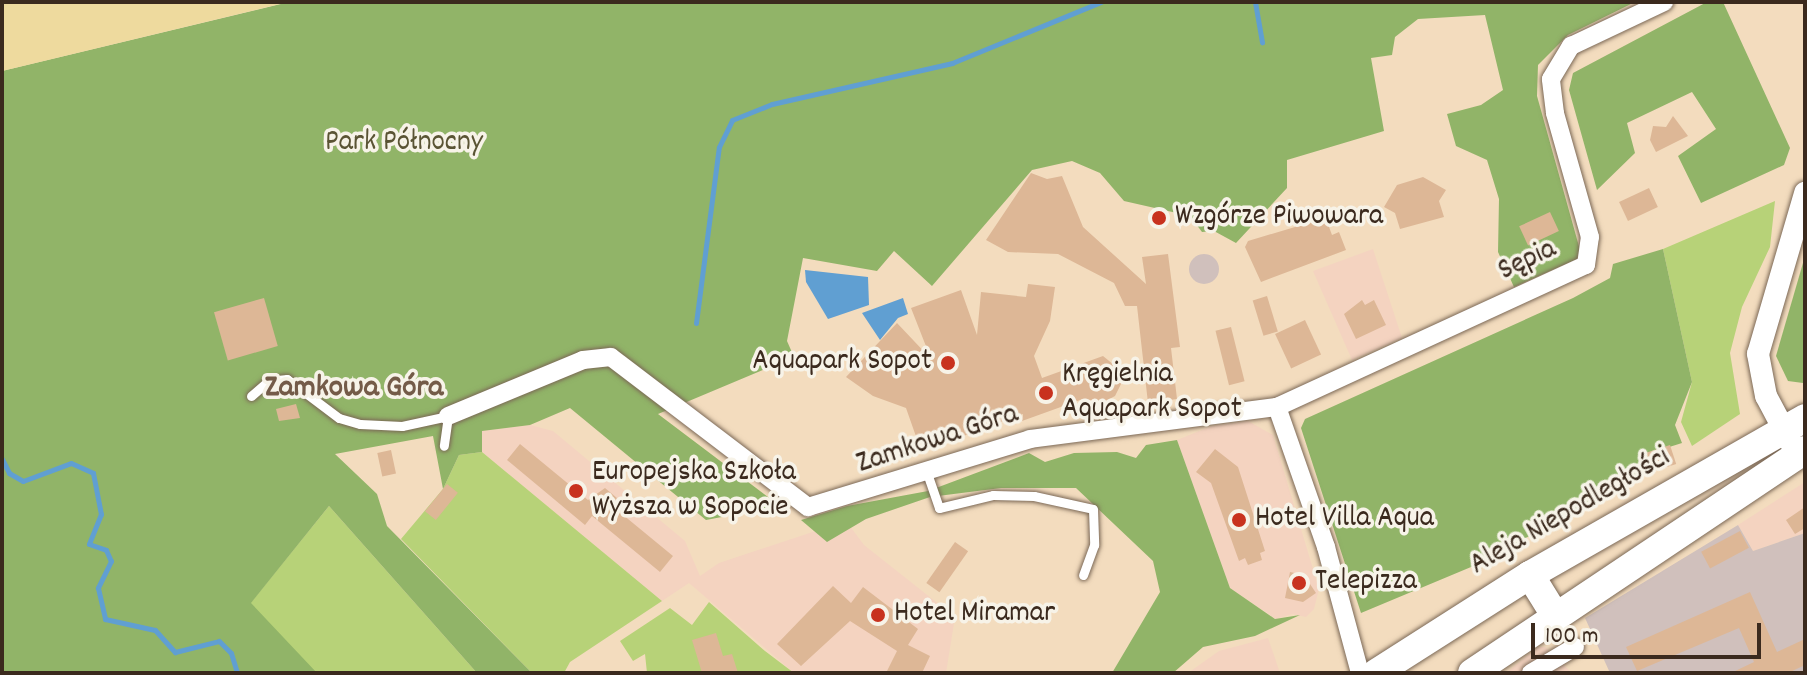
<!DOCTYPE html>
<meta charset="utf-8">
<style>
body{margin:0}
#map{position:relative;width:1807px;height:675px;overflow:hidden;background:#f3dcbe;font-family:Dekko,sans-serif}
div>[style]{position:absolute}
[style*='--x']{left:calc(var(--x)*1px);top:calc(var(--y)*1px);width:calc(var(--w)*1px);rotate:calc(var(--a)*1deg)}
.built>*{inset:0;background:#f4d3c0}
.industrial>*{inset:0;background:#d0c0bc}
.round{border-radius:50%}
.green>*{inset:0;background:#b7d278}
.forest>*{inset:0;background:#91b468}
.sand>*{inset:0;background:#eeda9e}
.water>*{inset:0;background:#609fd2}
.stream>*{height:5px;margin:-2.5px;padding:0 2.5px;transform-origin:2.5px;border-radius:2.5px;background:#609fd2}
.building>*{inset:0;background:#ddb796;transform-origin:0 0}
.roads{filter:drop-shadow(0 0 2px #7b6856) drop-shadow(0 0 2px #7b6856)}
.service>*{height:9px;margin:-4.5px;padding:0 4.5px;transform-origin:4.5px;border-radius:4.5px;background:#fff}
.minor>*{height:18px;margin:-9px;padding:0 9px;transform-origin:9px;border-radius:9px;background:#fff}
.tertiary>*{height:22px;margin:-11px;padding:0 11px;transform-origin:11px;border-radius:11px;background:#fff}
.primary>*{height:28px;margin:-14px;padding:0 14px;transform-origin:14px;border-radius:14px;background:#fff}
.dots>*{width:22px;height:22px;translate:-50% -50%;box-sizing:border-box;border:4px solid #f7f3e8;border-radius:50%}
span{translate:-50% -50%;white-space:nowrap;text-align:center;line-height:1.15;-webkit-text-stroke:7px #f7f3e8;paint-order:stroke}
.park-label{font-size:30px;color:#5a5434}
.poi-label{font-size:30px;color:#3b2a1e}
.left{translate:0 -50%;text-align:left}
.right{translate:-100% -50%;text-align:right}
.street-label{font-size:30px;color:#3b2a1e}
.neighbourhood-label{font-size:32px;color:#745b48;font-weight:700}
.frame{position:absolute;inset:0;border:4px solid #3b2a1e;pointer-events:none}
.scale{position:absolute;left:1531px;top:623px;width:230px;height:36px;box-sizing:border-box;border:4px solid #3b2a1e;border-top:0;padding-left:10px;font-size:24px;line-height:28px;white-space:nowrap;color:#3b2a1e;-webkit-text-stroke:6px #f7f3e8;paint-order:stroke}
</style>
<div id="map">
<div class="built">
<i style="clip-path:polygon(1373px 249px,1402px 338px,1352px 360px,1313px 271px)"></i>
<i style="clip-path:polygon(1248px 421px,1273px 435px,1319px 589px,1314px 609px,1306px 617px,1292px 614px,1276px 619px,1230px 588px,1177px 440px,1212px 426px)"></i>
<i style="clip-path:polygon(530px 425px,553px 431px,685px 541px,700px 576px,719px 563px,846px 521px,864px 545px,955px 617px,946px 673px,794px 673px,689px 583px,662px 601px,482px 452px,482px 431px)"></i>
<i style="clip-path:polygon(1805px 482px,1805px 533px,1753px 551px,1738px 525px)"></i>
<i style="clip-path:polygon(1268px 638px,1280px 673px,1188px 673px,1219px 651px)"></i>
<i style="clip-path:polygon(1538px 647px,1545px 647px,1572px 673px,1506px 673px)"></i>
</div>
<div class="industrial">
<i class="round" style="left:1189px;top:254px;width:30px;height:30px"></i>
<i style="clip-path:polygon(1738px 525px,1753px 551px,1805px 533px,1805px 673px,1610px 673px,1585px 618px)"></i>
</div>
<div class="green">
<i style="clip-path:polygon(1775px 201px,1770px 247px,1742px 307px,1730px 353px,1740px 414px,1692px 446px,1681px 422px,1692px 382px,1663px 249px)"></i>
<i style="clip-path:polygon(2px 241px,240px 616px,329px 506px,477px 673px,102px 673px)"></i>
<i style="clip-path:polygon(482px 452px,662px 601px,570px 662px,564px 673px,532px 673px,401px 539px,443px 489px,459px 455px)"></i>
<i style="clip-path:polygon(709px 602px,765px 651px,794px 673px,647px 673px,645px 654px,633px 661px,620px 641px,670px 608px,692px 625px)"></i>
</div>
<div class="forest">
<i style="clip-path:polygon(289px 2px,1635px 2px,1568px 35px,1538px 65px,1537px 96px,1580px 250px,1577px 259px,1514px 287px,1498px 252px,1499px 199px,1487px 160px,1456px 146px,1447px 114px,1481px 105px,1503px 90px,1485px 15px,1418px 19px,1395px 37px,1392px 55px,1371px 58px,1384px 131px,1287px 160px,1287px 188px,1236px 243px,1214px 231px,1202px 232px,1190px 216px,1124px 201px,1100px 173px,1072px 161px,1032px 170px,932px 286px,894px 251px,877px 271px,803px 258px,787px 341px,794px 357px,658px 414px,780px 506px,706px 520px,570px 408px,530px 425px,482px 431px,482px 452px,459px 455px,443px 489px,433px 436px,335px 454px,377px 494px,387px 526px,532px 673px,477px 673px,329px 506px,251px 603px,317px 673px,2px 673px,2px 71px)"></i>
<i style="clip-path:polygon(1707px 2px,1723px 2px,1790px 148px,1784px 165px,1701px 203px,1678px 156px,1716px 129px,1692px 92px,1627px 123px,1635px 153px,1597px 190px,1569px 90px,1573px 73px)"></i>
<i style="clip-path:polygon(1663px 249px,1692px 382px,1675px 425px,1682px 443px,1647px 454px,1652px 467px,1483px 562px,1361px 613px,1301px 428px,1305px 419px,1573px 298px,1610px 278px,1613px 264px)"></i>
<i style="clip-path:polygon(1805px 256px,1805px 382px,1803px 383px,1788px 381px,1776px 356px)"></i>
<i style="clip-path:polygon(1177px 440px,1230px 588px,1275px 619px,1300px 615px,1255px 636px,1203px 647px,1173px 673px,1112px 673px,1160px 592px,1153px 561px,1076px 488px,1001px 488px,930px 497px,866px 519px,827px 542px,801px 520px,847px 506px,928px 491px,1029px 453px,1045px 462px,1074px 453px,1117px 452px,1136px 458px,1146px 445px)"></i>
</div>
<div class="sand">
<i style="clip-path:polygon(2px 2px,288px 2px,2px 71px)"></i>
</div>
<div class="water">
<i style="clip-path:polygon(805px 270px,868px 277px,869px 305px,828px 319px,806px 282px)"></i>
<i style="clip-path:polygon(903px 298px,908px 314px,898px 318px,880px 340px,862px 313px)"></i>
</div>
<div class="stream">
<i style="--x:1255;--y:2;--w:41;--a:80.1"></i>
<i style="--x:696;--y:323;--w:177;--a:-82.6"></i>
<i style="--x:719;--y:147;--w:30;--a:-64"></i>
<i style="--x:732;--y:120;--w:43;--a:-21.8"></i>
<i style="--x:772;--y:104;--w:185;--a:-12.8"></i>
<i style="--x:952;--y:63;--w:161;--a:-22.3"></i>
<i style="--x:2;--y:459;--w:16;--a:63"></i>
<i style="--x:9;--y:473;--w:16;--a:30"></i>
<i style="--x:23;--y:481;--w:51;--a:-20.6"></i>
<i style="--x:71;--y:463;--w:24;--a:24"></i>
<i style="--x:93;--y:473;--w:42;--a:79"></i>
<i style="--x:101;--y:514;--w:32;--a:112"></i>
<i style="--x:89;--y:544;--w:18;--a:19"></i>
<i style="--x:106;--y:550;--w:12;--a:66"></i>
<i style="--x:111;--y:561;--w:30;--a:116"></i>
<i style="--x:98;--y:588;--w:32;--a:77"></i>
<i style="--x:105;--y:619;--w:51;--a:12.4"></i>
<i style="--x:155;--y:630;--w:30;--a:48"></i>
<i style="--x:175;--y:652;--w:45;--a:-14"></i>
<i style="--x:219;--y:641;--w:17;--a:45"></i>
<i style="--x:231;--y:653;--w:21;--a:73"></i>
</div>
<div class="building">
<i style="clip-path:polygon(1673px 116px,1688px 136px,1656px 152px,1650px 140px,1653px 126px,1666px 127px)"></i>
<i style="clip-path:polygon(1031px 173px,1047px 179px,1062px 176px,1083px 227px,1146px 284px,1142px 257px,1168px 254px,1180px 347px,1171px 348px,1177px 399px,1148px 403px,1137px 306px,1125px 306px,1114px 283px,1058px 254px,1008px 252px,986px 240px)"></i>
<i style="clip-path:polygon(1423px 177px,1446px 190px,1439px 201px,1444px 217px,1400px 229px,1395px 213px,1384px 207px,1397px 185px)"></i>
<i style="left:1649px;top:188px;width:21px;height:33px;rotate:65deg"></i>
<i style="clip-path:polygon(1322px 208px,1332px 235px,1339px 232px,1346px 250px,1261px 282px,1245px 247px,1248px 241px,1295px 227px,1291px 215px)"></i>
<i style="left:1550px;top:212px;width:21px;height:34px;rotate:65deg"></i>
<i style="clip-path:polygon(1028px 284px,1055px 287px,1050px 321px,1034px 356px,1042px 378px,1103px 356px,1119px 369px,1121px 384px,1115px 396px,1102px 403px,1083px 399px,1022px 421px,1023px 414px,958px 438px,956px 432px,919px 445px,906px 408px,873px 396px,846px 377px,897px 323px,931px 359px,911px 308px,961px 290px,977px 335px,981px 292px,1026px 297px)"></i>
<i style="left:1267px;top:296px;width:37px;height:15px;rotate:73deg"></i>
<i style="left:264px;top:298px;width:50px;height:52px;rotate:74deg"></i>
<i style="clip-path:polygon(1362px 300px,1365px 305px,1374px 300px,1386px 325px,1356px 339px,1344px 314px)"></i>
<i style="left:1305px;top:320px;width:38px;height:33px;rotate:65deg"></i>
<i style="left:1231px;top:327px;width:56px;height:16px;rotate:76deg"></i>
<i style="clip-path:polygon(296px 404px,300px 418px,279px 421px,276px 409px)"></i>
<i style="clip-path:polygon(520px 444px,588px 500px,605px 488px,617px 498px,611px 505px,673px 556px,660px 572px,592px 516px,585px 525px,507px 460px)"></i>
<i style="left:1670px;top:445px;width:20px;height:25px;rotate:72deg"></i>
<i style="clip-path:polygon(1215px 449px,1238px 467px,1265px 551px,1260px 553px,1262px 560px,1248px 565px,1245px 558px,1239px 561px,1211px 483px,1196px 472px)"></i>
<i style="left:391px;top:450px;width:24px;height:14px;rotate:78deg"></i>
<i style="left:447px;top:484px;width:14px;height:35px;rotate:39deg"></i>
<i style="clip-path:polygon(1805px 507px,1805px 528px,1795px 534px,1786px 520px)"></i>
<i style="left:1740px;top:531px;width:19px;height:44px;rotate:62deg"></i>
<i style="left:955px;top:542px;width:16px;height:50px;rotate:35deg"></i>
<i style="clip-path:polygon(1290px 572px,1304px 575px,1316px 593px,1303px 602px,1285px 598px)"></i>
<i style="clip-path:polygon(833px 586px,851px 603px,863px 587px,918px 629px,908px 645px,930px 656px,922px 673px,886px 673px,897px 651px,850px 621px,801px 666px,777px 644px)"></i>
<i style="clip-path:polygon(1750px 592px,1777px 652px,1805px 639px,1805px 665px,1788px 673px,1731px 673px,1754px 662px,1739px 628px,1637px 671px,1626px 647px)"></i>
<i style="clip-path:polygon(716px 633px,723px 656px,732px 654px,738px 673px,702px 673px,692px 640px)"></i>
</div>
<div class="roads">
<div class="service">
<i style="--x:251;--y:396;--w:23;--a:-41"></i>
<i style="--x:268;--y:381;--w:19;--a:-6"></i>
<i style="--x:287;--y:379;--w:65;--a:36.9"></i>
<i style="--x:339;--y:418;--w:22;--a:16"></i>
<i style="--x:360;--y:424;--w:42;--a:2.7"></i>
<i style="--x:402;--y:426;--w:47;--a:-12.3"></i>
<i style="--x:448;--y:416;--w:30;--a:98"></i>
<i style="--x:927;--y:473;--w:37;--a:71"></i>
<i style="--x:939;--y:508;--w:56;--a:-13.5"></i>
<i style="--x:993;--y:495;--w:41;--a:1.4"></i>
<i style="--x:1034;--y:496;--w:60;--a:12.4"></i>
<i style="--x:1093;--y:509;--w:36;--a:88"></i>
<i style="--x:1094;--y:545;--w:32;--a:110"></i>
<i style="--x:1557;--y:619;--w:33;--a:57"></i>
</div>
<div class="minor">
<i style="--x:1277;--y:407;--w:148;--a:70.7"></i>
<i style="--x:1326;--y:547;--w:131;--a:74.9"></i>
<i style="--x:448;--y:416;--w:146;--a:-22.5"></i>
<i style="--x:583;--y:360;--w:28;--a:-6"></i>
<i style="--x:611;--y:357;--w:248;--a:37.3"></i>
<i style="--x:808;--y:507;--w:232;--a:-17"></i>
<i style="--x:1030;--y:439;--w:249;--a:-7.4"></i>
<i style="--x:1277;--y:407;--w:340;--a:-24.7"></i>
<i style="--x:1586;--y:265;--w:28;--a:-82"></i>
<i style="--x:1590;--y:237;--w:129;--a:-105.8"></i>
<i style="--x:1555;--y:113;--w:34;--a:-97"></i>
<i style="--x:1551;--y:79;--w:39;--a:-59"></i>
<i style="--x:1571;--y:46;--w:103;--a:-25.3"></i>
<i style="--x:1531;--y:673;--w:51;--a:-30.6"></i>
</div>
<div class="tertiary">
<i style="--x:1791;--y:443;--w:53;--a:-118"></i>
<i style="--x:1766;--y:396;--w:43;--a:-100.8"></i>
<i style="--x:1758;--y:354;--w:168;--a:-73.7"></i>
</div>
<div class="primary">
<i style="--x:1530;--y:575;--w:49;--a:58.2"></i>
<i style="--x:1376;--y:673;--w:183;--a:-32.5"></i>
<i style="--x:1530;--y:575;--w:317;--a:-29.7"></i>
<i style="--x:1472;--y:673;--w:401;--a:-33.8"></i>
</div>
</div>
<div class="dots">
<i style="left:1159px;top:218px;background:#c8321e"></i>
<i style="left:948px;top:363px;background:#c8321e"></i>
<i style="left:1046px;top:393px;background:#c8321e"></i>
<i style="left:576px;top:491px;background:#c8321e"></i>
<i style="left:1239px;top:520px;background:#c8321e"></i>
<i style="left:1299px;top:583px;background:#c8321e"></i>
<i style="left:878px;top:615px;background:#c8321e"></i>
</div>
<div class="park-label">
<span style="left:404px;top:144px">Park Północny</span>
</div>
<div class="poi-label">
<span class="left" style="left:1175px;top:218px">Wzgórze Piwowara</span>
<span class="right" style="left:932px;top:363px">Aquapark Sopot</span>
<span class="left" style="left:1062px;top:393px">Kręgielnia<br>Aquapark Sopot</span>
<span class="left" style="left:592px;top:491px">Europejska Szkoła<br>Wyższa w Sopocie</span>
<span class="left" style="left:1255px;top:520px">Hotel Villa Aqua</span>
<span class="left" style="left:1315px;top:583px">Telepizza</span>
<span class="left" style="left:894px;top:615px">Hotel Miramar</span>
</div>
<div class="street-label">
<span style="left:1528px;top:262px;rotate:-25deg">Sępia</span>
<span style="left:938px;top:441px;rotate:-18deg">Zamkowa Góra</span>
<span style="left:1571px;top:513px;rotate:-30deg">Aleja Niepodległości</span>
</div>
<div class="neighbourhood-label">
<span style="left:354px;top:389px">Zamkowa Góra</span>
</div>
<div class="frame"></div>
<div class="scale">100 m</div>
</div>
